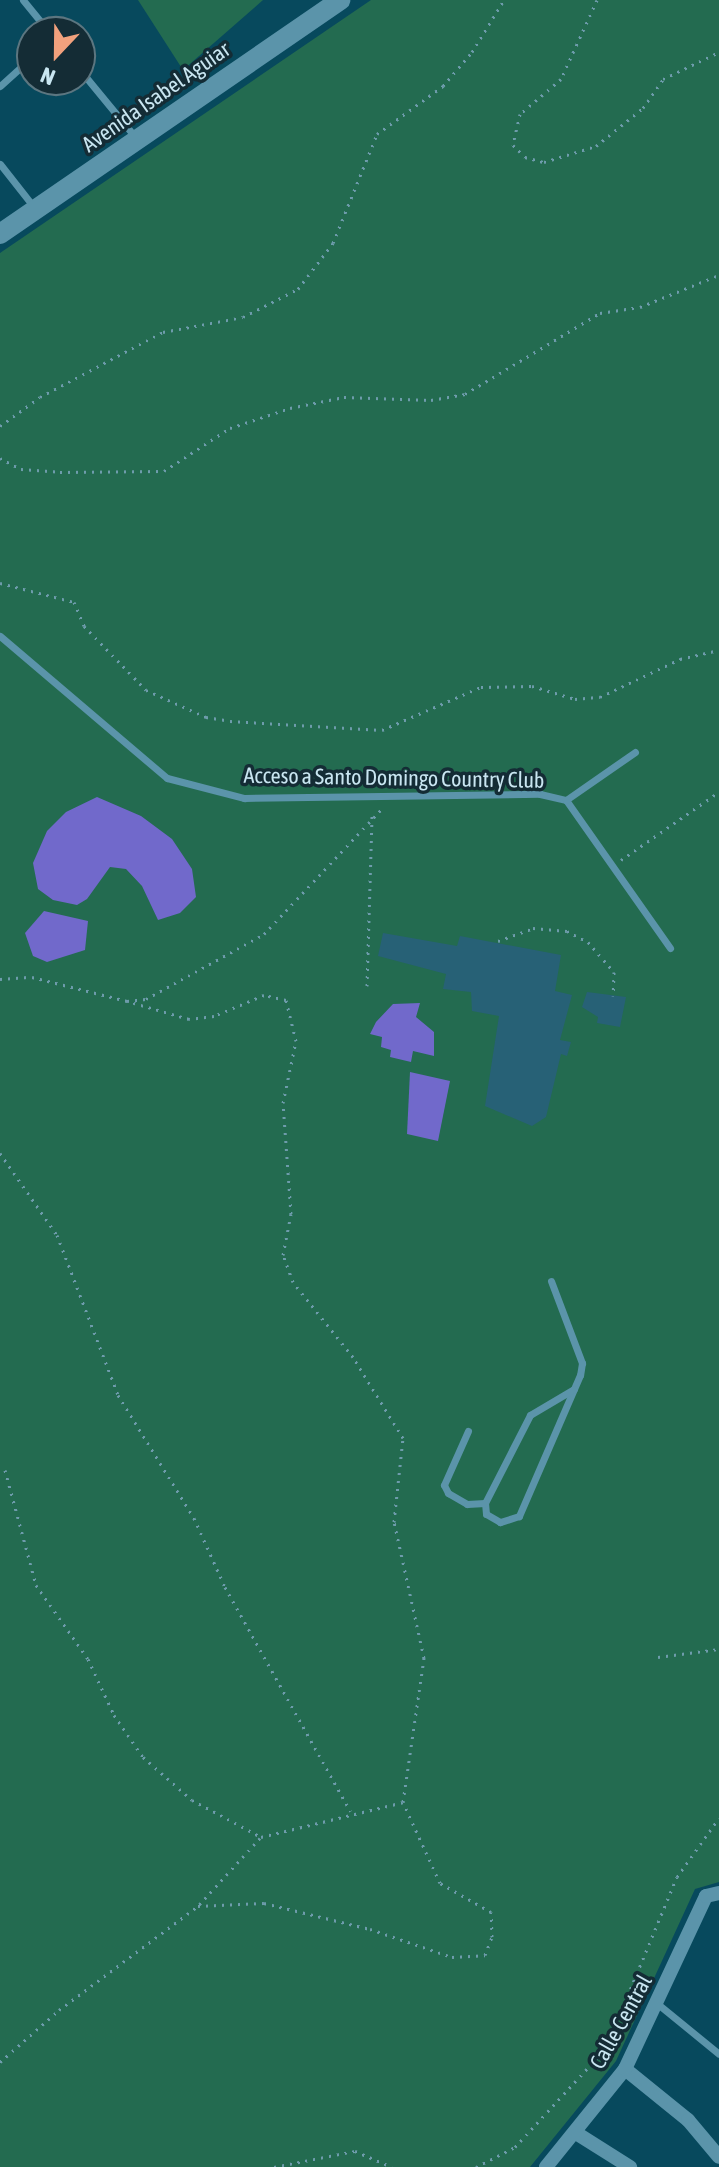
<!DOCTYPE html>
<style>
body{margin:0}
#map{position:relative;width:719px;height:2167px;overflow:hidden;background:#07495d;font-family:"Asap Condensed",sans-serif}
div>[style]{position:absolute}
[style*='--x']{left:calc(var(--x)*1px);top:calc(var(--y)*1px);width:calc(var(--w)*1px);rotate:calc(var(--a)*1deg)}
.green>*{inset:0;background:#236b50}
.water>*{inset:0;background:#7169cb}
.building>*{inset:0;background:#276176}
.path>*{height:3px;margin-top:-1.5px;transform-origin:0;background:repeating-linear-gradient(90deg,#6e9cac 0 2px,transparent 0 8px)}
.service>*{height:7px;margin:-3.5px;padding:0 3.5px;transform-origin:3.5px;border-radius:3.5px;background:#5b94aa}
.minor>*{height:14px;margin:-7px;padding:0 7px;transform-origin:7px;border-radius:7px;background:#5b94aa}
.secondary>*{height:20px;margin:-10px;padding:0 10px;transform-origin:10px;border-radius:10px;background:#5b94aa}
span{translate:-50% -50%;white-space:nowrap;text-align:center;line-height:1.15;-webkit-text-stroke:7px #142c35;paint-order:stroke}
.street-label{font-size:22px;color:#c9e6f1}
.north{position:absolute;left:16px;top:16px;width:80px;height:80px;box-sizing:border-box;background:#142c35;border:2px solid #5c7680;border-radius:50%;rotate:202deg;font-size:22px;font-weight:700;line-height:32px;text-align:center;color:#c9e6f1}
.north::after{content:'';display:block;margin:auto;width:28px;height:36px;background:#f1a17d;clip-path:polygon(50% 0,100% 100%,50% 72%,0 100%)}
</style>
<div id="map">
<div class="green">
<i style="clip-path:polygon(138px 0,263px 0,183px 70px)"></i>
<i style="clip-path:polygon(371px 0,719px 0,719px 1882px,695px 1889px,616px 2061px,530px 2167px,0 2167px,0 253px)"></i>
</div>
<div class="water">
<i style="clip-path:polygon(97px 797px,141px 816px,172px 839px,192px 869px,196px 897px,180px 913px,158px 920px,142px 886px,126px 869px,110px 867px,87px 899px,77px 905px,53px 900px,38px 889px,33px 863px,47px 831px,66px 812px)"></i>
<i style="clip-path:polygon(44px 911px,88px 921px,85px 950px,47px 962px,33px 956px,25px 933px)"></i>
<i style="clip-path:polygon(420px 1003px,416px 1017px,434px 1032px,434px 1056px,413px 1051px,411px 1062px,390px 1057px,391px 1050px,381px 1047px,382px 1037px,370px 1034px,376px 1022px,393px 1004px)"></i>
<i style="clip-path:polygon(410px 1072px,450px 1081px,438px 1141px,407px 1134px)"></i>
</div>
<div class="building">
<i style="clip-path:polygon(383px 933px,457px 946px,460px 936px,561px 955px,555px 991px,572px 995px,560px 1040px,571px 1042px,567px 1056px,561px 1054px,546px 1117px,532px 1126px,485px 1106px,499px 1016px,472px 1011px,471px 992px,443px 989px,446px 974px,378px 956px)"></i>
<i style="clip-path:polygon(587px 992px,626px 997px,620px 1027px,597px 1023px,598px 1017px,582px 1007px)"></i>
</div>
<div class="path">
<i style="--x:597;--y:0;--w:87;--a:114.5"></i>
<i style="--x:561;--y:79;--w:54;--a:139.5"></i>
<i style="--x:520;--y:114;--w:32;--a:103"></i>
<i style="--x:513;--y:145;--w:17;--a:45"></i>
<i style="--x:525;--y:157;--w:20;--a:15"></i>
<i style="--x:544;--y:162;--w:54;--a:-17.1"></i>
<i style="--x:596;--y:146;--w:60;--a:-39"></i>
<i style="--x:643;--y:108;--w:35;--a:-55"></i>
<i style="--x:663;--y:79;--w:62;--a:-25.7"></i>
<i style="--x:0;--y:426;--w:49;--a:-35.9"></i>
<i style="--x:40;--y:397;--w:139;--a:-27.9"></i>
<i style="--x:163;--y:332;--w:81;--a:-10.6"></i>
<i style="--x:243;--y:317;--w:62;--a:-27"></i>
<i style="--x:298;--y:289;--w:58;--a:-52.7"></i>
<i style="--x:333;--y:243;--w:118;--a:-68"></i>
<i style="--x:377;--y:134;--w:82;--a:-36"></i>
<i style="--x:443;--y:86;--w:45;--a:-49.5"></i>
<i style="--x:472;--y:52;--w:61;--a:-58.4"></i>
<i style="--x:0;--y:458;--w:24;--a:28"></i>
<i style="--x:21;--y:469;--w:39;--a:4"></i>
<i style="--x:60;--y:472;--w:104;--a:-0.6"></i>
<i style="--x:164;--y:471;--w:79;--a:-33.1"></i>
<i style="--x:230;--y:428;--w:63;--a:-18.4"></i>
<i style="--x:290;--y:408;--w:55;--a:-11.5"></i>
<i style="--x:344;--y:397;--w:87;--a:2"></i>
<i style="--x:431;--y:400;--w:35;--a:-10"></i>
<i style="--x:465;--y:394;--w:157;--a:-31"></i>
<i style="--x:600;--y:313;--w:40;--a:-8.5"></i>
<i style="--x:640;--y:307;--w:85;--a:-22.1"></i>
<i style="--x:0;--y:583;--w:76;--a:14.4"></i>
<i style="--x:74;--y:602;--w:26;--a:67"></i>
<i style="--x:84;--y:626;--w:89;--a:45.9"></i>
<i style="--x:146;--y:690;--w:66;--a:24.2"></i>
<i style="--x:206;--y:717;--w:24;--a:9"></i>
<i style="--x:230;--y:721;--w:152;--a:3.4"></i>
<i style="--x:382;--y:730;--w:108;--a:-23.5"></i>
<i style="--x:481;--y:687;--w:51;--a:-1.1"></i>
<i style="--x:532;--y:686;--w:45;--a:16.8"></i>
<i style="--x:575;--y:699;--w:25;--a:-5"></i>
<i style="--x:600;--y:697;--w:89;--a:-25.4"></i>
<i style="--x:680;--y:659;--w:40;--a:-13"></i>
<i style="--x:621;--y:860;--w:119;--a:-34.8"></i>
<i style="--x:498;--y:941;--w:37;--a:-20"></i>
<i style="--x:533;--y:928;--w:34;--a:5"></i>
<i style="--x:567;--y:931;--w:24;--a:28"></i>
<i style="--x:588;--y:942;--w:40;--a:49"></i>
<i style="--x:614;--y:972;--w:24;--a:92"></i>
<i style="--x:0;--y:979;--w:32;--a:-4"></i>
<i style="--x:32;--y:977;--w:98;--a:14.2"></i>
<i style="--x:127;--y:1001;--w:19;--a:-6"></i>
<i style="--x:146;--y:999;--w:135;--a:-28.8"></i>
<i style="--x:264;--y:934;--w:172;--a:-46.7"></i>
<i style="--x:367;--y:986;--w:172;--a:-88.3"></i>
<i style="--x:0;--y:1153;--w:100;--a:55.2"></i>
<i style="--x:57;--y:1235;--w:171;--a:69.1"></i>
<i style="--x:118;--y:1395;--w:145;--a:58.3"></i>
<i style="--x:194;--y:1518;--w:76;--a:65.8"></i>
<i style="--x:225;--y:1587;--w:257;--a:60.8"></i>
<i style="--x:5;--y:1470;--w:119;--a:74.9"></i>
<i style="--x:36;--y:1585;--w:90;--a:54.9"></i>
<i style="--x:88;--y:1659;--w:62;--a:65.1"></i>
<i style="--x:114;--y:1715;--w:51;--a:55.4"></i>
<i style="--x:143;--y:1757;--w:65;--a:41.3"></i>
<i style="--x:192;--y:1800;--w:78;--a:28.2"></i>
<i style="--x:261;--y:1837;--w:146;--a:-13.8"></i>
<i style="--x:403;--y:1802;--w:146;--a:-81.7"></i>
<i style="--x:424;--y:1658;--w:139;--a:-102.4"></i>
<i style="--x:394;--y:1522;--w:84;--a:-83.9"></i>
<i style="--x:403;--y:1438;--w:95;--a:-121.7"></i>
<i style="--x:353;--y:1357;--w:96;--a:-128.7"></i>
<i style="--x:293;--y:1282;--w:29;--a:-110"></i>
<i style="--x:283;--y:1255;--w:42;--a:-79"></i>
<i style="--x:291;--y:1214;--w:111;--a:-94.1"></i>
<i style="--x:283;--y:1103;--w:63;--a:-78.2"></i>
<i style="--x:296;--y:1041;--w:42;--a:-103.7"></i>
<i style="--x:286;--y:1000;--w:23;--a:-167"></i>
<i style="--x:264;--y:995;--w:54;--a:157.2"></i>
<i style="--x:214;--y:1016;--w:25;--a:173"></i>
<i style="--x:189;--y:1019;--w:65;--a:-163.8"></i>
<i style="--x:658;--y:1657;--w:62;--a:-7.5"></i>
<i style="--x:260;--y:1838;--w:92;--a:132.4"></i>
<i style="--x:198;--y:1906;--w:66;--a:-2.6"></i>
<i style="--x:264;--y:1903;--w:109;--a:13.8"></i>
<i style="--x:370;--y:1929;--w:87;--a:18.9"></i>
<i style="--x:452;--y:1957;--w:33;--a:-3"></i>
<i style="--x:485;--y:1955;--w:19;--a:-69"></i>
<i style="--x:492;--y:1937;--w:25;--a:-92"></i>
<i style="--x:491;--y:1912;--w:59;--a:-150.4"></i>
<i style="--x:440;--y:1883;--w:89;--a:-114.6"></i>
<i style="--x:0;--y:2062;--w:79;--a:-41.4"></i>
<i style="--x:59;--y:2010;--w:174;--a:-36.8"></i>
<i style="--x:274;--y:2167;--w:83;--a:-11.2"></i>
<i style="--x:355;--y:2151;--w:40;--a:23.4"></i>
<i style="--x:476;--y:2167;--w:44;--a:-27.1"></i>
<i style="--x:515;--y:2147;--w:134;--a:-47.4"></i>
<i style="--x:606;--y:2048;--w:185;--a:-67.5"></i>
<i style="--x:677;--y:1877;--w:72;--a:-54.6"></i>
</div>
<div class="service">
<i style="--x:23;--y:0;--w:41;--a:50.9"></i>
<i style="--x:80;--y:70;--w:88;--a:50.5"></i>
<i style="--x:0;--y:86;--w:43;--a:-42.2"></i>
<i style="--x:0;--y:164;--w:53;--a:51.8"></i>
<i style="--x:0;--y:636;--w:219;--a:40.4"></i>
<i style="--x:167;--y:778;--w:80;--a:14.6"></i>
<i style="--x:244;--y:798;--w:296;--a:-0.8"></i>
<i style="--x:540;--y:794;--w:27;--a:13"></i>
<i style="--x:566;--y:800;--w:181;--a:54.9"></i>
<i style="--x:566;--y:800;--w:84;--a:-34.8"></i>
<i style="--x:551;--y:1281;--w:88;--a:69.3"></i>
<i style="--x:582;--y:1363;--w:12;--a:99"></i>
<i style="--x:580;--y:1375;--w:154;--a:113.4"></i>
<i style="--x:519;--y:1516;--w:20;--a:162"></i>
<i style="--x:500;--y:1522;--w:16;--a:-150"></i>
<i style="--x:486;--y:1514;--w:11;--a:-95"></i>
<i style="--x:485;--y:1503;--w:99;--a:-62.9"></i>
<i style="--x:530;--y:1415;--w:51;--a:-30.6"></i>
<i style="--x:468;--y:1431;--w:59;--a:114"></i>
<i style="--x:444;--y:1485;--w:9;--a:63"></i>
<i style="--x:448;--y:1493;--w:22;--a:30"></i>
<i style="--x:467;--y:1504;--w:18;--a:-3"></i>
<i style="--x:659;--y:2005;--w:77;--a:39.2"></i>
</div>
<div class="minor">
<i style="--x:625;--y:2069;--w:81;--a:39"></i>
<i style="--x:688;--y:2120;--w:48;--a:50"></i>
<i style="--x:576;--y:2133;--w:64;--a:32.2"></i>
<i style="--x:546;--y:2167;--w:126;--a:-51.1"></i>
<i style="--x:625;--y:2069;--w:191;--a:-64.9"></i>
<i style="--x:706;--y:1896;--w:13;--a:-13"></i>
</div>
<div class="secondary">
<i style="--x:0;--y:234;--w:413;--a:-34.5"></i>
</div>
<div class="street-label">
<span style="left:156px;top:97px;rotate:-35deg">Avenida Isabel Aguiar</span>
<span style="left:394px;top:778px;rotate:1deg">Acceso a Santo Domingo Country Club</span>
<span style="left:621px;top:2022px;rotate:-61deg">Calle Central</span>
</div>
<div class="north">N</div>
</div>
